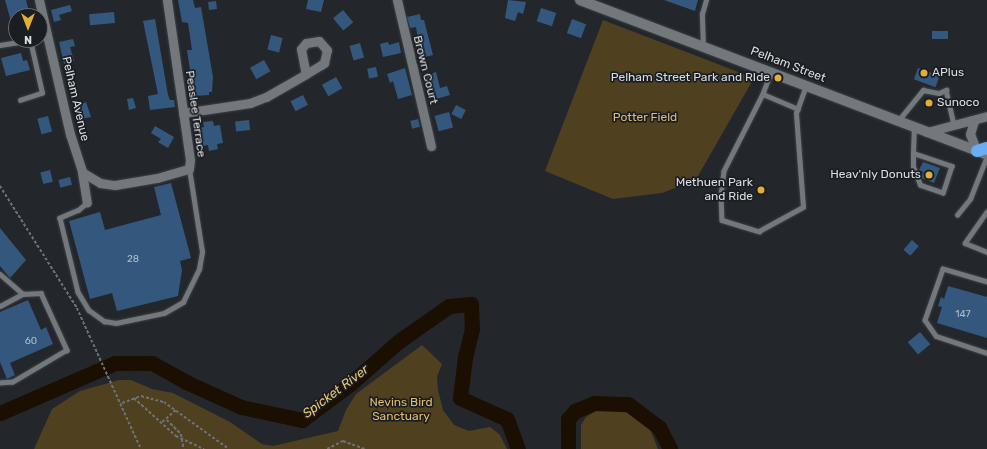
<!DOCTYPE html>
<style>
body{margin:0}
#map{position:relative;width:987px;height:449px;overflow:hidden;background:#23272c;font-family:Rubik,sans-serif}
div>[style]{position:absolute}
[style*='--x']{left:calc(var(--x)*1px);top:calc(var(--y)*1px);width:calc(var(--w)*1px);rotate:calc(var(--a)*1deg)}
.green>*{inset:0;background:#4f4020}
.river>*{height:15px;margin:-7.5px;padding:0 7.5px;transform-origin:7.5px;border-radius:7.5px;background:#1a0f00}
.building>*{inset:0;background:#34587d;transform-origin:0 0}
.path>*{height:1.5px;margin-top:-0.75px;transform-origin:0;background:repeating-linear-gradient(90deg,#6e7276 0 3px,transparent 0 5px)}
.roads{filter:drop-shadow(0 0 1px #3e4145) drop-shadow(0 0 1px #3e4145)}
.lane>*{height:4.5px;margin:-2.25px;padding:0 2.25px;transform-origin:2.25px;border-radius:2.25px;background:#73787d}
.street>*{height:9px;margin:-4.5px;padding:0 4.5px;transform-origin:4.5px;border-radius:4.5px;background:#73787d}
.secondary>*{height:10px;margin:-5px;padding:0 5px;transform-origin:5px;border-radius:5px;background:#73787d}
.highway>*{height:12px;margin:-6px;padding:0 6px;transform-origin:6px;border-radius:6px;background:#69aef2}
.dots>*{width:11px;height:11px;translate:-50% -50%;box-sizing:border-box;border:2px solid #1a1e22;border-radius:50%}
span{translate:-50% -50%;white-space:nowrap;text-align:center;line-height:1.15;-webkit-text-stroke:3.5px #1a1e22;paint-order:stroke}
.number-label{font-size:10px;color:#b0bcc7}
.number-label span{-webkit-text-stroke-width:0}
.street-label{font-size:12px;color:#dadde0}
.poi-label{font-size:12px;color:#dadde0}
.left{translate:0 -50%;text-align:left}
.right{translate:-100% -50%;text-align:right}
.park-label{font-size:12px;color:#e1bc71}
.water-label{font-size:13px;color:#e9c478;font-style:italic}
.north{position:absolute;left:8px;top:8px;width:40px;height:40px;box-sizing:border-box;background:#1a1e22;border:1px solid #676a6e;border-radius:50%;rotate:180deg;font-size:11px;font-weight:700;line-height:16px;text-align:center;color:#dadde0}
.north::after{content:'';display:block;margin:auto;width:14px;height:18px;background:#e2ae34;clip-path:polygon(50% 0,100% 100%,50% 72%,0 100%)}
</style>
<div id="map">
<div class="green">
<i style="clip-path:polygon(603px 20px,754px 78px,698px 176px,683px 185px,662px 193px,613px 199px,545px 171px)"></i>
<i style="clip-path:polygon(422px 345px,442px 364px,437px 377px,438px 390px,443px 410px,454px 425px,469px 431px,490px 427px,500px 435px,507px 449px,34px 449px,52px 409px,80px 391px,119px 380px,131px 380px,152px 389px,173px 393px,230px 422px,262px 444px,273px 446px,338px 431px,346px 410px,356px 394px)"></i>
<i style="clip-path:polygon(618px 408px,635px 414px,648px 424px,658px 449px,581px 449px,581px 425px,586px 417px,599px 409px)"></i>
</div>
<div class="river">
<i style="--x:0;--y:413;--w:125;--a:-23.5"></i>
<i style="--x:115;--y:363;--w:37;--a:0"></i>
<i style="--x:152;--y:363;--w:39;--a:29"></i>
<i style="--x:186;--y:382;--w:60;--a:24.4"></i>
<i style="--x:241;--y:407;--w:62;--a:12"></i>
<i style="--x:302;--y:420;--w:60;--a:-36.9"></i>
<i style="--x:350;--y:384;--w:65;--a:-41.3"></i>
<i style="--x:399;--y:341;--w:61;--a:-35"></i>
<i style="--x:449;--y:306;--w:22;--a:-5"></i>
<i style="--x:471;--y:304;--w:25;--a:88"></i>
<i style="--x:472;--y:329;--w:29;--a:104"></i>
<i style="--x:465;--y:357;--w:41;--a:97"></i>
<i style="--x:460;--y:398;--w:51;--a:24.1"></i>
<i style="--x:507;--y:419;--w:32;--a:70"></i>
<i style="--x:568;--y:449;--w:30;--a:-90"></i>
<i style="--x:568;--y:419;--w:11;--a:-49"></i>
<i style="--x:575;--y:411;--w:21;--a:-23"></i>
<i style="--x:594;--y:403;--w:34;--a:2"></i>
<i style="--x:628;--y:404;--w:39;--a:37"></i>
<i style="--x:659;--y:427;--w:25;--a:63"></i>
</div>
<div class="building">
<i style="clip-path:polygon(5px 0,26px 0,30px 16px,16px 16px,16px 32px,14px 32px)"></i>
<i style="clip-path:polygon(178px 0,193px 0,195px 8px,201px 7px,213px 77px,212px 92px,209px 92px,209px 95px,194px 96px,187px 50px,192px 50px,188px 23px,182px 22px)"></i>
<i style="clip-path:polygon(308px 0,324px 0,321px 12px,306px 9px)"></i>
<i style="clip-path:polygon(508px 0,526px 2px,523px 14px,518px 12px,515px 21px,505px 18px)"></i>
<i style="clip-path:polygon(664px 0,698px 0,695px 11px)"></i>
<i style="left:216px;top:1px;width:8px;height:8px;rotate:83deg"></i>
<i style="clip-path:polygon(70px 5px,72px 11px,59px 15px,61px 20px,54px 22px,51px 10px)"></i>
<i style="left:541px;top:8px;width:16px;height:14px;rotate:18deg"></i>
<i style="left:343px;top:10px;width:16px;height:13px;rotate:50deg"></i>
<i style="left:114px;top:12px;width:11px;height:25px;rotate:85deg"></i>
<i style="clip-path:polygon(420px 14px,421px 20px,424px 20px,433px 55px,421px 58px,416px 27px,410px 28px,407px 17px)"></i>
<i style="clip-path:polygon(155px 19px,168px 95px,170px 100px,174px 100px,175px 107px,150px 110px,148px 96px,158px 94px,143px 21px)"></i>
<i style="left:572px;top:19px;width:15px;height:15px;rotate:20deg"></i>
<i style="left:948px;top:31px;width:8px;height:16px;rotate:90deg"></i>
<i style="left:271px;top:35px;width:12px;height:15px;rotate:14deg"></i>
<i style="clip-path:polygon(73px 39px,75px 46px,70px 47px,74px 61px,64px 64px,59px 42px)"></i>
<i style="clip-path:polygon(388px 42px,389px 45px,399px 42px,401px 53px,383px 57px,380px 44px)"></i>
<i style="left:360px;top:43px;width:15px;height:11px;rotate:74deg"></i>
<i style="clip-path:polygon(21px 53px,23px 61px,27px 60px,30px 70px,6px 76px,1px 58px)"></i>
<i style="left:264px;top:60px;width:13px;height:16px;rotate:61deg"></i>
<i style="left:376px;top:67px;width:10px;height:9px;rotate:79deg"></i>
<i style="clip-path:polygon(405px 68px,412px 95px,398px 99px,393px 81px,390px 83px,387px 74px)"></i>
<i style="left:918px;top:68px;width:23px;height:12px;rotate:20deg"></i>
<i style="clip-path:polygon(436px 72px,440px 88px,447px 86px,450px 95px,436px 99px,431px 84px,425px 86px,423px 77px)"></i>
<i style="left:336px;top:77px;width:13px;height:16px;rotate:61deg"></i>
<i style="left:303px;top:95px;width:11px;height:14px;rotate:63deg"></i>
<i style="clip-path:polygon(133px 98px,136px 108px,129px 110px,127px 99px)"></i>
<i style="clip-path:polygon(86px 102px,91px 117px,81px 119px,78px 104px)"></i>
<i style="left:456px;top:105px;width:11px;height:10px;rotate:27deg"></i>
<i style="left:449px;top:112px;width:16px;height:15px;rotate:75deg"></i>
<i style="left:48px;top:116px;width:16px;height:11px;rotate:75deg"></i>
<i style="left:418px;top:119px;width:8px;height:8px;rotate:76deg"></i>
<i style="left:249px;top:120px;width:10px;height:14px;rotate:84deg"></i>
<i style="clip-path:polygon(213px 121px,214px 126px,220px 125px,223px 143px,217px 144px,218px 149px,209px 151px,208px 145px,203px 146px,200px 128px,204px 127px,203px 122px)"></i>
<i style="clip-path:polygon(155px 126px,174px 137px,168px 148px,158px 142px,161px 139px,151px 133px)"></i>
<i style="clip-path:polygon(923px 162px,940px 168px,934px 183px,921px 178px,923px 172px,919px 170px)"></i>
<i style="left:50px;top:170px;width:12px;height:10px;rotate:76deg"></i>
<i style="left:70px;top:177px;width:8px;height:12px;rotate:76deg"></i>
<i style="clip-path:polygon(171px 183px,191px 258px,180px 261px,182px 270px,178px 296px,117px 311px,112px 293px,90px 299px,69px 221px,100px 212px,105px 230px,161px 215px,154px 187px)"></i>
<i style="clip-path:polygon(0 228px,26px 260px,10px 278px,0 266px)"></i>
<i style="left:912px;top:240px;width:9px;height:13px;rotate:41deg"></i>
<i style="clip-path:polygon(948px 286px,987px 297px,987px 338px,937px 323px,942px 307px,938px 306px,941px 297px,944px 299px)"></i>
<i style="clip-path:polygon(28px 300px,41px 330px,46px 327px,53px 344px,10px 363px,15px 375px,7px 379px,0 362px,0 312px)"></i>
<i style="left:920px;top:332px;width:16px;height:16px;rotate:50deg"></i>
</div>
<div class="path">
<i style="--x:0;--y:186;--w:144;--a:57.7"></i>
<i style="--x:77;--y:308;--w:155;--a:65.6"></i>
<i style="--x:134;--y:398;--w:57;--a:42.1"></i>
<i style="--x:176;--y:436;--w:31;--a:25"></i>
<i style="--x:122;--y:403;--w:20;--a:-20"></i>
<i style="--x:141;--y:396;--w:24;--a:15"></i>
<i style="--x:164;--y:402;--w:80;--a:35.9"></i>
<i style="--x:167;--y:420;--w:20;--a:45"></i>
<i style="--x:181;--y:434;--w:15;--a:79"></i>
<i style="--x:162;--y:422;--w:20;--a:-41"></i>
<i style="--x:327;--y:449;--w:18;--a:-27"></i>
<i style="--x:343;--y:441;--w:23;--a:20"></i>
</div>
<div class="roads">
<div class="lane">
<i style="--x:40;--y:38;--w:8;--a:-14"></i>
<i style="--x:0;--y:45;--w:30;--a:-9"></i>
<i style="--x:703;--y:47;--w:33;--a:-92"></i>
<i style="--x:702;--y:14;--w:15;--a:-74"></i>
<i style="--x:771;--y:73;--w:22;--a:111"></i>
<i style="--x:763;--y:94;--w:86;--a:116.9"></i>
<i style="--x:724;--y:171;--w:23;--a:97"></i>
<i style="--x:721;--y:194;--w:26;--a:88"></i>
<i style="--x:722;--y:220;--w:39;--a:17"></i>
<i style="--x:759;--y:231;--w:50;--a:-28.6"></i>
<i style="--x:803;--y:207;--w:94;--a:-94.3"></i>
<i style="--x:796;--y:113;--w:29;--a:-70"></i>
<i style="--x:763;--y:94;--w:38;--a:23"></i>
<i style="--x:20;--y:100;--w:23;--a:-18"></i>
<i style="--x:42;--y:93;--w:54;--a:-102.8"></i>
<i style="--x:30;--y:40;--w:2;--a:0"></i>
<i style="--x:898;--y:121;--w:40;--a:-51"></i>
<i style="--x:923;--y:90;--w:16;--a:11"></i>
<i style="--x:939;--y:93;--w:8;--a:-23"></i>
<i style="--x:946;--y:90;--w:37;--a:77"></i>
<i style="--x:913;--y:153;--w:41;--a:18.4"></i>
<i style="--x:952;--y:166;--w:28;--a:108"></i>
<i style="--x:943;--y:193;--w:24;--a:-161"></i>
<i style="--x:920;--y:185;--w:19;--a:-111"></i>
<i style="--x:913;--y:167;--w:14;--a:-90"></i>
<i style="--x:913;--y:153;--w:25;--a:-88"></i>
<i style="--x:87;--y:203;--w:11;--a:139"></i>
<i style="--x:79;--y:210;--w:21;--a:157"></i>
<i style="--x:60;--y:218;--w:76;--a:76.3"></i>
<i style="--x:78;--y:292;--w:21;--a:59"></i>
<i style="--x:89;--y:310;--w:19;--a:36"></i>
<i style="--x:104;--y:321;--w:12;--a:9"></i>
<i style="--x:116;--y:323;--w:49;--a:-11.8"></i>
<i style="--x:164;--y:313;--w:22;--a:-30"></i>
<i style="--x:183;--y:302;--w:37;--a:-64"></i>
<i style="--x:199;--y:269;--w:17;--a:-80"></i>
<i style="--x:202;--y:252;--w:84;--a:-98.9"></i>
<i style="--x:987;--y:212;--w:38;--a:125"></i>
<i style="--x:965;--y:243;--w:24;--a:22"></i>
<i style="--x:957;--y:215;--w:21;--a:-51"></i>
<i style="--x:970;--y:199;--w:46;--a:-68.4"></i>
<i style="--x:0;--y:274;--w:30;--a:41"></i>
<i style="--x:987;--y:282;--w:46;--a:-163.5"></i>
<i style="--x:943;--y:269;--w:54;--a:109.4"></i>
<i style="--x:925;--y:320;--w:19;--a:55"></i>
<i style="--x:936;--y:336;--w:54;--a:18.4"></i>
<i style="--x:0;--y:306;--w:26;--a:-28"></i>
<i style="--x:23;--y:294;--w:18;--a:-3"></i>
<i style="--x:41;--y:293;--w:63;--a:65.5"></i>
<i style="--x:67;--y:350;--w:63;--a:149.3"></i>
<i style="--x:13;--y:382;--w:13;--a:176"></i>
</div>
<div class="street">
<i style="--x:39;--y:0;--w:138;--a:77"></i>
<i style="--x:70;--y:134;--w:40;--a:72"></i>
<i style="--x:82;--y:172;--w:31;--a:81"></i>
<i style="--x:397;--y:0;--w:150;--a:76.9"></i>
<i style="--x:183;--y:113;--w:68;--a:-8.5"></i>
<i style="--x:250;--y:103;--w:17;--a:-21"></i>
<i style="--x:266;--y:97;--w:46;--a:-29.9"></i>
<i style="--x:306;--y:74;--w:17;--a:-31"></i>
<i style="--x:321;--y:65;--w:4;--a:-34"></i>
<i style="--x:324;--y:63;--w:13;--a:-77"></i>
<i style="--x:327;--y:50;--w:12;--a:-132"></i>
<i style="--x:319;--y:41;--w:13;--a:171"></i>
<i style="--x:306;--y:43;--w:8;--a:130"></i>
<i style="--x:301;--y:49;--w:25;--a:79"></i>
<i style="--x:974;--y:121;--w:14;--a:107"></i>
<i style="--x:970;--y:134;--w:18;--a:68"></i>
<i style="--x:927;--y:132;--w:62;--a:-14.9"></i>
<i style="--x:82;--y:172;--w:21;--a:31"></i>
<i style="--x:100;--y:183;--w:15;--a:8"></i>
<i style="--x:115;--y:185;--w:43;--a:-9.5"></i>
<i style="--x:157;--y:178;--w:33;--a:-16"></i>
<i style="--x:189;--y:169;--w:9;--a:-84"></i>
<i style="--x:190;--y:160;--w:162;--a:-98.2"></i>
</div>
<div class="secondary">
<i style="--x:580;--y:0;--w:436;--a:20.8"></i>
</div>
<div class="highway">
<i style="--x:977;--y:151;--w:10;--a:-17"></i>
</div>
</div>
<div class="dots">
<i style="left:924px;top:73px;background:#e2ae34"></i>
<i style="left:778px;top:78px;background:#e2ae34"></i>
<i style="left:929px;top:103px;background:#e2ae34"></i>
<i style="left:929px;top:175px;background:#e2ae34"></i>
<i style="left:761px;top:190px;background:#e2ae34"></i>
</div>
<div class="number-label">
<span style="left:133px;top:260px">28</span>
<span style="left:963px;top:315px">147</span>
<span style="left:31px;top:342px">60</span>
</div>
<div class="street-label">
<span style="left:788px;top:65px;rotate:21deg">Pelham Street</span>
<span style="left:425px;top:70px;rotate:76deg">Brown Court</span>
<span style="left:75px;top:99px;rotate:77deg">Pelham Avenue</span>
<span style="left:195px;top:114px;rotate:82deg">Peaslee Terrace</span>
</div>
<div class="poi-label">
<span class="left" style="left:932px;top:73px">APlus</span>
<span class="right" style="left:770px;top:78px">Pelham Street Park and RIde</span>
<span class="left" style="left:937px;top:103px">Sunoco</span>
<span class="right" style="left:921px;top:175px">Heav'nly Donuts</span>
<span class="right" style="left:753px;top:190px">Methuen Park<br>and Ride</span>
</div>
<div class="park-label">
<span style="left:645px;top:118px">Potter Field</span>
<span style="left:401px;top:410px">Nevins Bird<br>Sanctuary</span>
</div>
<div class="water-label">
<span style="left:336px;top:392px;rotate:-37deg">Spicket River</span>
</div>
<div class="north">N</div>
</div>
